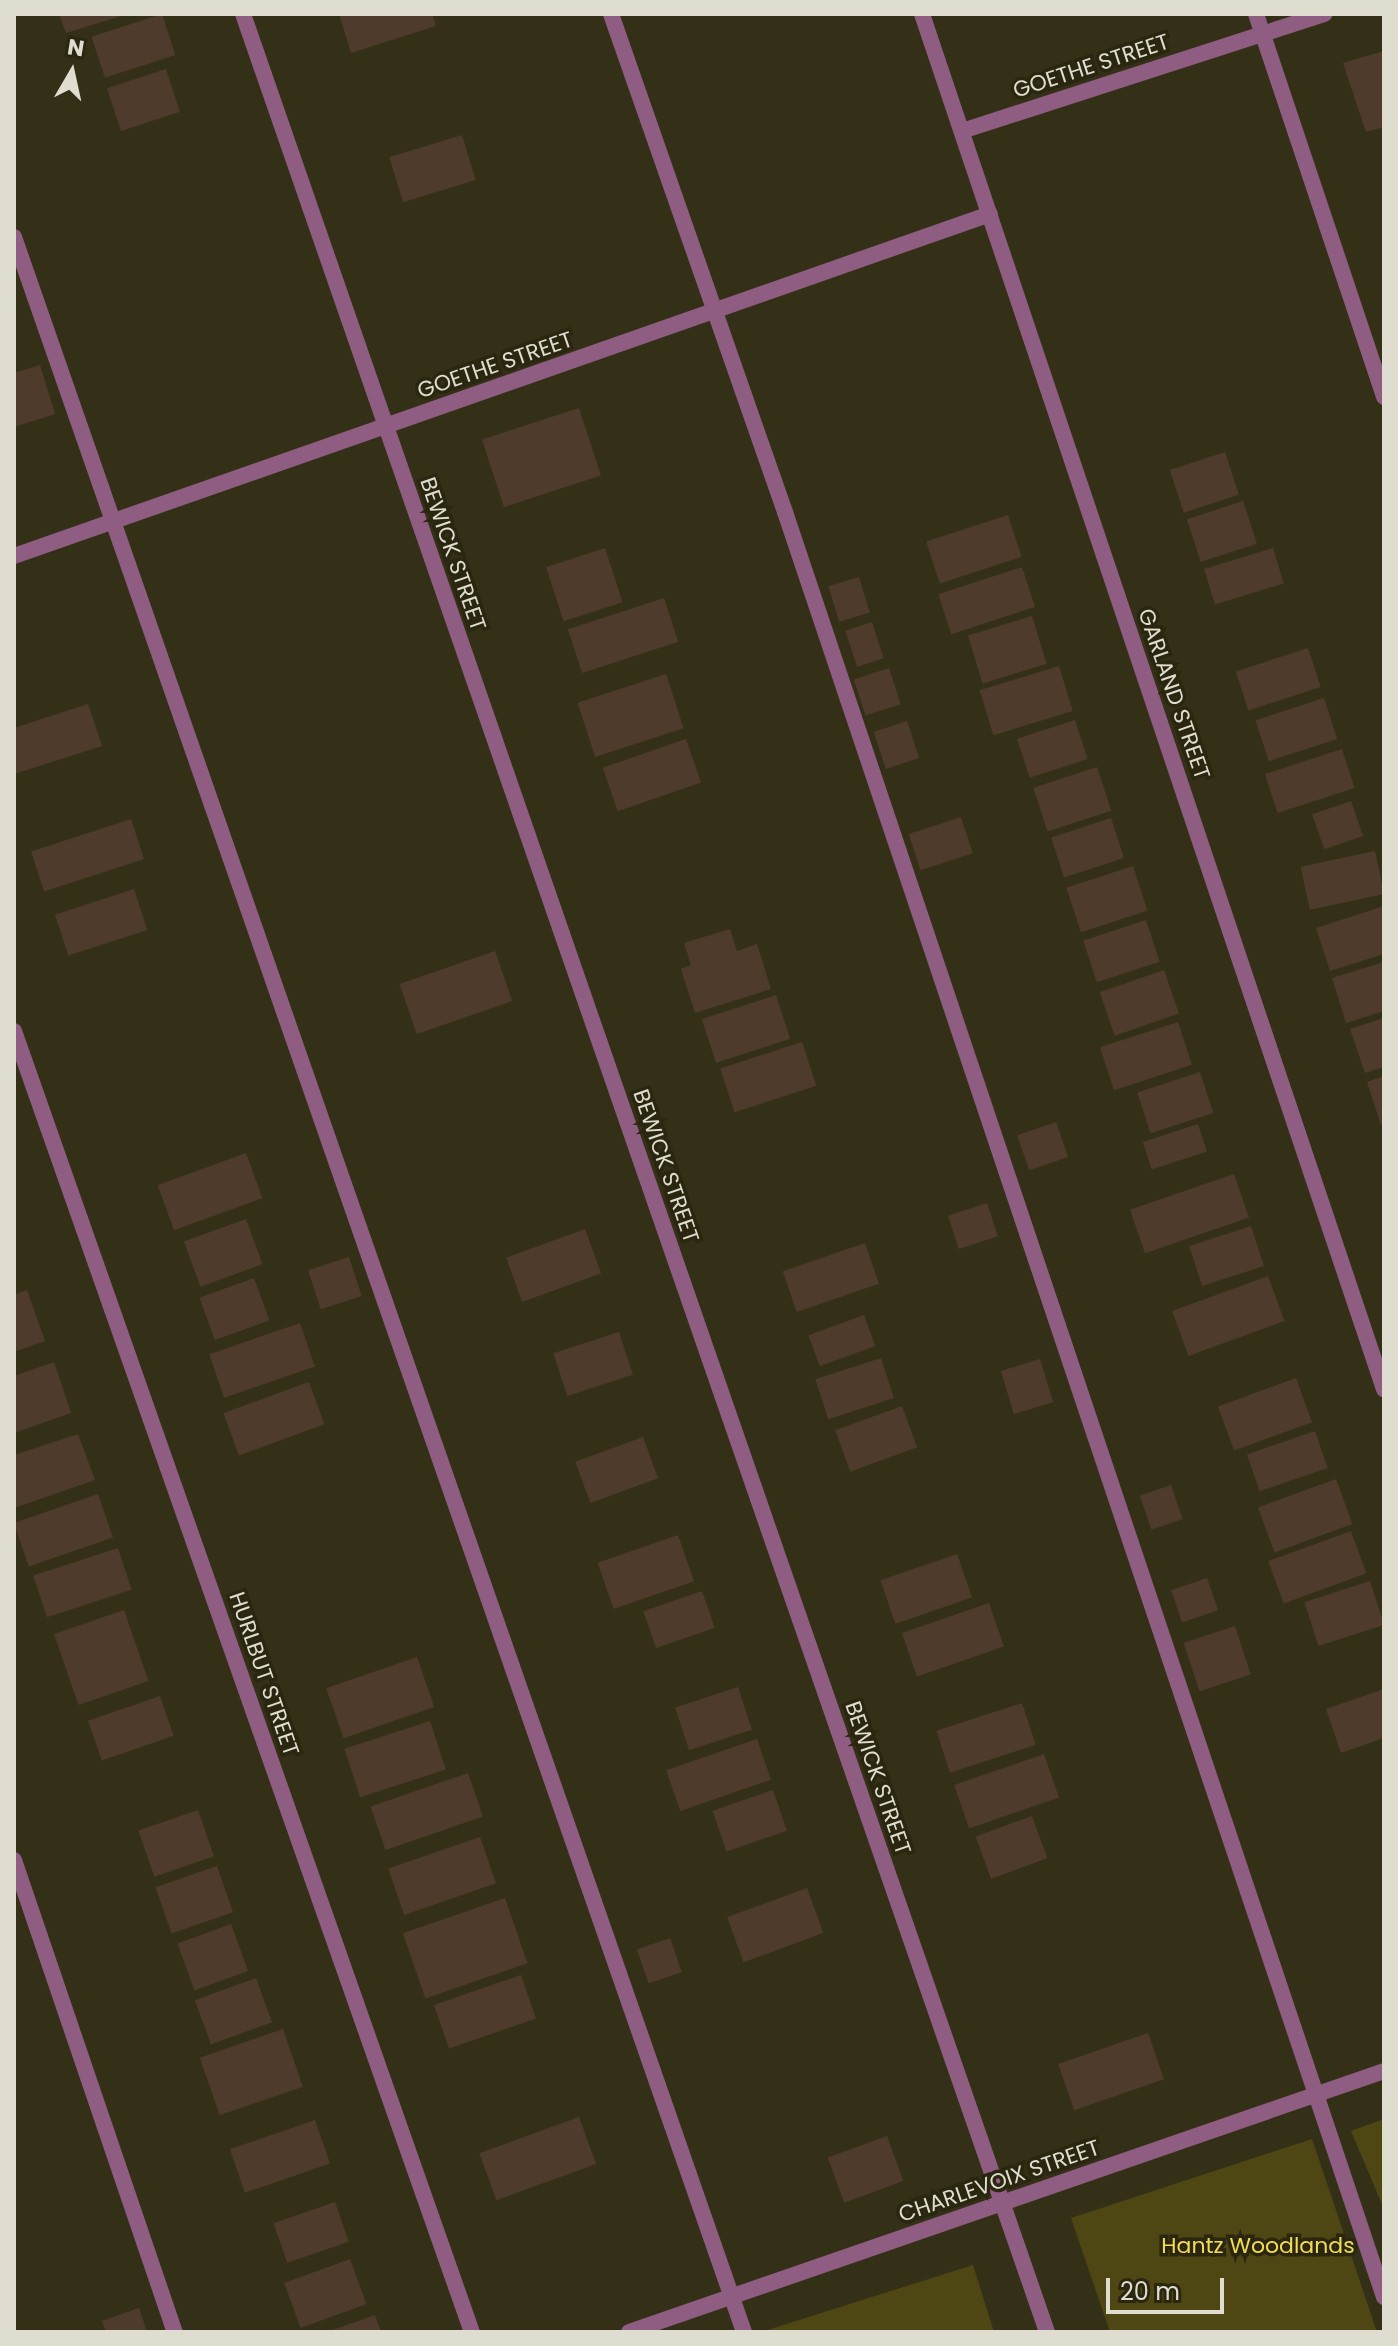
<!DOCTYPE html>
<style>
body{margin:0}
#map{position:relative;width:1398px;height:2346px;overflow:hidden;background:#343018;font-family:Poppins,sans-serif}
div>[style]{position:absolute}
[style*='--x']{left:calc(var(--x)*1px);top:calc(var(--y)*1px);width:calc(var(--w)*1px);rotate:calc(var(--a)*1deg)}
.green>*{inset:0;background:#4f4713}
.building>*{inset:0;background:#4f3b2c;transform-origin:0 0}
.service>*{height:16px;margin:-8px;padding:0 8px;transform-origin:8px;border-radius:8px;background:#8f5d81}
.minor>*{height:16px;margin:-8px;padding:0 8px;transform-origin:8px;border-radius:8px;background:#8f5d81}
.tertiary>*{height:16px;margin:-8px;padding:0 8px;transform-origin:8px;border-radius:8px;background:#8f5d81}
span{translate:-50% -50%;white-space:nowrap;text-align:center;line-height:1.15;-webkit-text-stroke:7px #2a260f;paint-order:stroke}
.street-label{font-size:22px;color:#dfddcf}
.park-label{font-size:22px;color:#f2dc56}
.frame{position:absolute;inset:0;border:16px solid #dfddcf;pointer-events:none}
.north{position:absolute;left:32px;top:32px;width:80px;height:80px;-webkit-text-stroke:6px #2a260f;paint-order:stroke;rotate:9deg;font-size:22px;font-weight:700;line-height:32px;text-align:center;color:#dfddcf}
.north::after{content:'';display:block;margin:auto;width:28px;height:36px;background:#dfddcf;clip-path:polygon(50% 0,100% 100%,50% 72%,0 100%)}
.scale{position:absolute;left:1106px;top:2278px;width:118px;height:36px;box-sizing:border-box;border:4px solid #dfddcf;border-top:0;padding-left:10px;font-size:24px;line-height:28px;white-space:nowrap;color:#dfddcf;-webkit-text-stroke:6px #2a260f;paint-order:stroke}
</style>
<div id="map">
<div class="green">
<i style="clip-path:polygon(1384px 2119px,1384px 2209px,1351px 2131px)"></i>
<i style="clip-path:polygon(1312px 2139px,1377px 2332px,1110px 2332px,1071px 2218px)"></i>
<i style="clip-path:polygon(973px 2265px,994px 2332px,761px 2332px)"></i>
</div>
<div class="building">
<i style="clip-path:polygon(59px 14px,124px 14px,124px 15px,66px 33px)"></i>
<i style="left:162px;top:14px;width:43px;height:74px;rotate:72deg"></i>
<i style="clip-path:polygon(339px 14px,432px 14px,436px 26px,351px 53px)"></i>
<i style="clip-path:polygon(1384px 51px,1384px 127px,1366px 132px,1343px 63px)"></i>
<i style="left:166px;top:69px;width:45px;height:62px;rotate:72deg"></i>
<i style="left:462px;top:135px;width:47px;height:76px;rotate:73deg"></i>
<i style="clip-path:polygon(40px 365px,55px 414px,14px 427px,14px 373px)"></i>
<i style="left:579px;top:408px;width:71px;height:102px;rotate:72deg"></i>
<i style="left:1225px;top:452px;width:45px;height:58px;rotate:72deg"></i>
<i style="left:1243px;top:501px;width:45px;height:59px;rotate:72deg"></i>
<i style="left:1008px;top:515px;width:44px;height:86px;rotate:72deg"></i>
<i style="left:605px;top:548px;width:57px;height:62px;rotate:72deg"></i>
<i style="left:1273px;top:548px;width:37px;height:72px;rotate:73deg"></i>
<i style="left:1022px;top:567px;width:42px;height:88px;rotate:72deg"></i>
<i style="left:859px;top:577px;width:37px;height:32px;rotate:73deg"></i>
<i style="left:664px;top:598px;width:46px;height:101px;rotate:72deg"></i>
<i style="left:1032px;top:616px;width:50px;height:67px;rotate:73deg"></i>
<i style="left:872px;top:622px;width:38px;height:28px;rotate:72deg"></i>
<i style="left:1308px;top:648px;width:41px;height:76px;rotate:72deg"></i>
<i style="left:1059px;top:666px;width:47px;height:83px;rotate:73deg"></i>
<i style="left:889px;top:668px;width:38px;height:37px;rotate:72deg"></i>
<i style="left:666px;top:674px;width:57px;height:93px;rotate:72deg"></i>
<i style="left:1324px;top:698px;width:43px;height:72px;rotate:72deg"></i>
<i style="clip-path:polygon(88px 704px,102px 746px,14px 774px,14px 728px)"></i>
<i style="left:1075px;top:720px;width:41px;height:61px;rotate:72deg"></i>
<i style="left:907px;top:721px;width:39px;height:35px;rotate:72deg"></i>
<i style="left:686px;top:739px;width:46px;height:88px;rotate:71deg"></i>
<i style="left:1342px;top:749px;width:41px;height:81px;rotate:72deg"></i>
<i style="left:1097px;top:767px;width:46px;height:67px;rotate:72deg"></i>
<i style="left:1351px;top:801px;width:37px;height:41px;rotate:71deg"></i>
<i style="left:961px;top:817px;width:38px;height:55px;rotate:72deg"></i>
<i style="left:1111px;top:818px;width:42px;height:63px;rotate:72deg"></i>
<i style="left:131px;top:819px;width:42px;height:105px;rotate:72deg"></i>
<i style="left:1375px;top:851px;width:44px;height:76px;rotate:78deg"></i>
<i style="left:1133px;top:866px;width:47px;height:70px;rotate:72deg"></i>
<i style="left:134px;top:889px;width:43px;height:83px;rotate:72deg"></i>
<i style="clip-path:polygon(1384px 906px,1384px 954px,1330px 971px,1316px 928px)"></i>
<i style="left:1146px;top:920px;width:44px;height:66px;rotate:72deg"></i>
<i style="clip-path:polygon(730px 929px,737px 951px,757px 944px,771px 989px,695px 1013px,681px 969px,691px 965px,684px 943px)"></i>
<i style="left:495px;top:951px;width:53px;height:101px;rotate:71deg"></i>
<i style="clip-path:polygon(1384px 962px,1384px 1011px,1346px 1023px,1332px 978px)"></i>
<i style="left:1164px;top:970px;width:46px;height:68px;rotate:71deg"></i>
<i style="left:776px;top:995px;width:46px;height:78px;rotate:72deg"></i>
<i style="clip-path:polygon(1384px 1018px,1384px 1067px,1365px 1073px,1350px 1029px)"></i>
<i style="left:1178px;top:1022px;width:45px;height:82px;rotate:72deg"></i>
<i style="left:802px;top:1042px;width:46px;height:86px;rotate:72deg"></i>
<i style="left:1200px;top:1072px;width:43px;height:66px;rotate:72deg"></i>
<i style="clip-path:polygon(1384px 1076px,1384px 1124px,1381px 1125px,1367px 1082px)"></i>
<i style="left:1056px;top:1122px;width:37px;height:41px;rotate:71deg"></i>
<i style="left:1198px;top:1124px;width:29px;height:58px;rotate:72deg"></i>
<i style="left:246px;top:1153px;width:48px;height:94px;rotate:70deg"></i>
<i style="left:1234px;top:1174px;width:46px;height:110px;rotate:71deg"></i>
<i style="left:987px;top:1203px;width:35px;height:41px;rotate:72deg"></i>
<i style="left:246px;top:1219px;width:48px;height:66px;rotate:70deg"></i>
<i style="left:1251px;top:1226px;width:42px;height:65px;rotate:72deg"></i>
<i style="left:585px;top:1229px;width:47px;height:84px;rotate:70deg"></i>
<i style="left:865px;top:1243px;width:43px;height:87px;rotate:71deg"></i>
<i style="left:349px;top:1257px;width:41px;height:43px;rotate:72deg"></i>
<i style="left:1268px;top:1276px;width:48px;height:102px;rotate:70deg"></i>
<i style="left:254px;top:1278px;width:45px;height:58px;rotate:70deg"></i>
<i style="clip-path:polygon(27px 1290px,45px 1341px,14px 1352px,14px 1295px)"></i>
<i style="left:864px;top:1315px;width:33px;height:59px;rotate:70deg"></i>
<i style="left:300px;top:1323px;width:46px;height:96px;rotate:71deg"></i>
<i style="left:619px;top:1332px;width:45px;height:69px;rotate:72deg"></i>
<i style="left:881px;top:1358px;width:42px;height:69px;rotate:72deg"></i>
<i style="left:1040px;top:1359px;width:45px;height:41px;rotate:73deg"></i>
<i style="clip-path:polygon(54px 1362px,71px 1413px,14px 1433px,14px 1376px)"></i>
<i style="left:1296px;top:1378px;width:47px;height:83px;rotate:70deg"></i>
<i style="left:309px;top:1382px;width:45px;height:91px;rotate:70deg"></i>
<i style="left:902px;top:1406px;width:44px;height:71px;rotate:70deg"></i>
<i style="left:1315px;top:1431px;width:39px;height:72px;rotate:71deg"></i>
<i style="clip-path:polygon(78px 1434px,95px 1480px,14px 1508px,14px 1455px)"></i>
<i style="left:643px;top:1437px;width:44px;height:72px;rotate:70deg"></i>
<i style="left:1336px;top:1479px;width:48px;height:83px;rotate:70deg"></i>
<i style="left:1171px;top:1485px;width:36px;height:33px;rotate:71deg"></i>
<i style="left:98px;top:1494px;width:46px;height:89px;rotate:71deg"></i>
<i style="left:1351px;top:1531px;width:45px;height:88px;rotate:70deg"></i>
<i style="left:678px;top:1535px;width:49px;height:85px;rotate:71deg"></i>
<i style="left:118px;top:1548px;width:44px;height:89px;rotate:72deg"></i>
<i style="left:957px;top:1554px;width:46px;height:81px;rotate:71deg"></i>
<i style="left:1207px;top:1578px;width:34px;height:38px;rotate:71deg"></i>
<i style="left:1370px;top:1581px;width:46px;height:69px;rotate:72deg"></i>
<i style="left:702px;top:1591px;width:39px;height:62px;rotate:71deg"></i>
<i style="left:989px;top:1603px;width:46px;height:92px;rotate:71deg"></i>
<i style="left:124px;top:1610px;width:75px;height:74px;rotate:71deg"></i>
<i style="left:1235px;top:1626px;width:51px;height:54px;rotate:72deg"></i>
<i style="left:417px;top:1657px;width:53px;height:96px;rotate:71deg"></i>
<i style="left:738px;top:1687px;width:45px;height:66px;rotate:72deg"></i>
<i style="clip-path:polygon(1384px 1689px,1384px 1738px,1341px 1753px,1326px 1709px)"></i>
<i style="left:160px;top:1696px;width:42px;height:76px;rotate:71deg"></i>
<i style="left:1022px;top:1703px;width:44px;height:90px;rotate:72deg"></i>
<i style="left:430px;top:1721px;width:51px;height:90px;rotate:72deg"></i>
<i style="left:757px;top:1739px;width:43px;height:96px;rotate:71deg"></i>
<i style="left:1044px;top:1754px;width:46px;height:95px;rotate:71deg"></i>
<i style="left:468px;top:1773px;width:46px;height:103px;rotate:71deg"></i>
<i style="left:773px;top:1790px;width:43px;height:64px;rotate:71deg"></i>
<i style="left:198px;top:1810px;width:49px;height:63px;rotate:71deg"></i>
<i style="left:1032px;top:1816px;width:45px;height:60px;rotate:70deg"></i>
<i style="left:480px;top:1837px;width:49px;height:97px;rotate:71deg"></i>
<i style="left:217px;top:1866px;width:49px;height:65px;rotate:71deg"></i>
<i style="left:807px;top:1888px;width:48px;height:85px;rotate:70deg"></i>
<i style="left:505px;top:1898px;width:69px;height:108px;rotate:71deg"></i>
<i style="left:231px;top:1924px;width:50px;height:57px;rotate:70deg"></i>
<i style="left:670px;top:1938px;width:36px;height:35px;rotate:71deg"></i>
<i style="left:521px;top:1975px;width:46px;height:92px;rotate:71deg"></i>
<i style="left:256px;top:1978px;width:47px;height:65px;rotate:70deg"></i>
<i style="left:283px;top:2029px;width:61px;height:88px;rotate:71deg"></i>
<i style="left:1148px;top:2033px;width:49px;height:95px;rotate:71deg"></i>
<i style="left:579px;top:2117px;width:50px;height:106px;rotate:70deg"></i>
<i style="left:315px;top:2120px;width:46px;height:90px;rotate:71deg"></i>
<i style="left:887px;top:2136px;width:48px;height:63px;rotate:70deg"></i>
<i style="left:335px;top:2202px;width:42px;height:65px;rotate:71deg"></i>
<i style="left:350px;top:2259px;width:48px;height:70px;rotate:70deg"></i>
<i style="clip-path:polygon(139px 2308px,147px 2332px,106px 2332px,102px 2321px)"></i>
<i style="clip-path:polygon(375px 2315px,381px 2332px,327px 2332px)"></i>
</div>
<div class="service">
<i style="--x:611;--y:14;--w:528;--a:70.74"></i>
<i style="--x:785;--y:512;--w:1883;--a:71.45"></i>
<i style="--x:1256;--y:14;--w:404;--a:71.5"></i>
<i style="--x:14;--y:237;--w:2219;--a:70.79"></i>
<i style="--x:14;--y:1860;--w:499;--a:71.2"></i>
</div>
<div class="minor">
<i style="--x:243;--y:14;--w:2453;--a:70.87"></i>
<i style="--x:922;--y:14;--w:1451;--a:71.43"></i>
<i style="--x:962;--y:131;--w:381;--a:-17.9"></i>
<i style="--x:14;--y:556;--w:1034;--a:-19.31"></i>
<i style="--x:14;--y:1031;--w:1379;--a:70.61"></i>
</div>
<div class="tertiary">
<i style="--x:629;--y:2332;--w:799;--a:-19.07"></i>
</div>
<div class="street-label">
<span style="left:1091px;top:66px;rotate:-18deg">GOETHE STREET</span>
<span style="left:495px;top:365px;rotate:-19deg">GOETHE STREET</span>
<span style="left:453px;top:554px;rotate:71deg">BEWICK STREET</span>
<span style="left:1174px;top:694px;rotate:71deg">GARLAND STREET</span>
<span style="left:666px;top:1166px;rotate:71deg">BEWICK STREET</span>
<span style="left:264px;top:1674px;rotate:71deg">HURLBUT STREET</span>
<span style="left:878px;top:1778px;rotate:71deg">BEWICK STREET</span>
<span style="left:999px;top:2181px;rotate:-19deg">CHARLEVOIX STREET</span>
</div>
<div class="park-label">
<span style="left:1258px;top:2246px">Hantz Woodlands</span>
</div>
<div class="frame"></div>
<div class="north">N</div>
<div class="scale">20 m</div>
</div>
